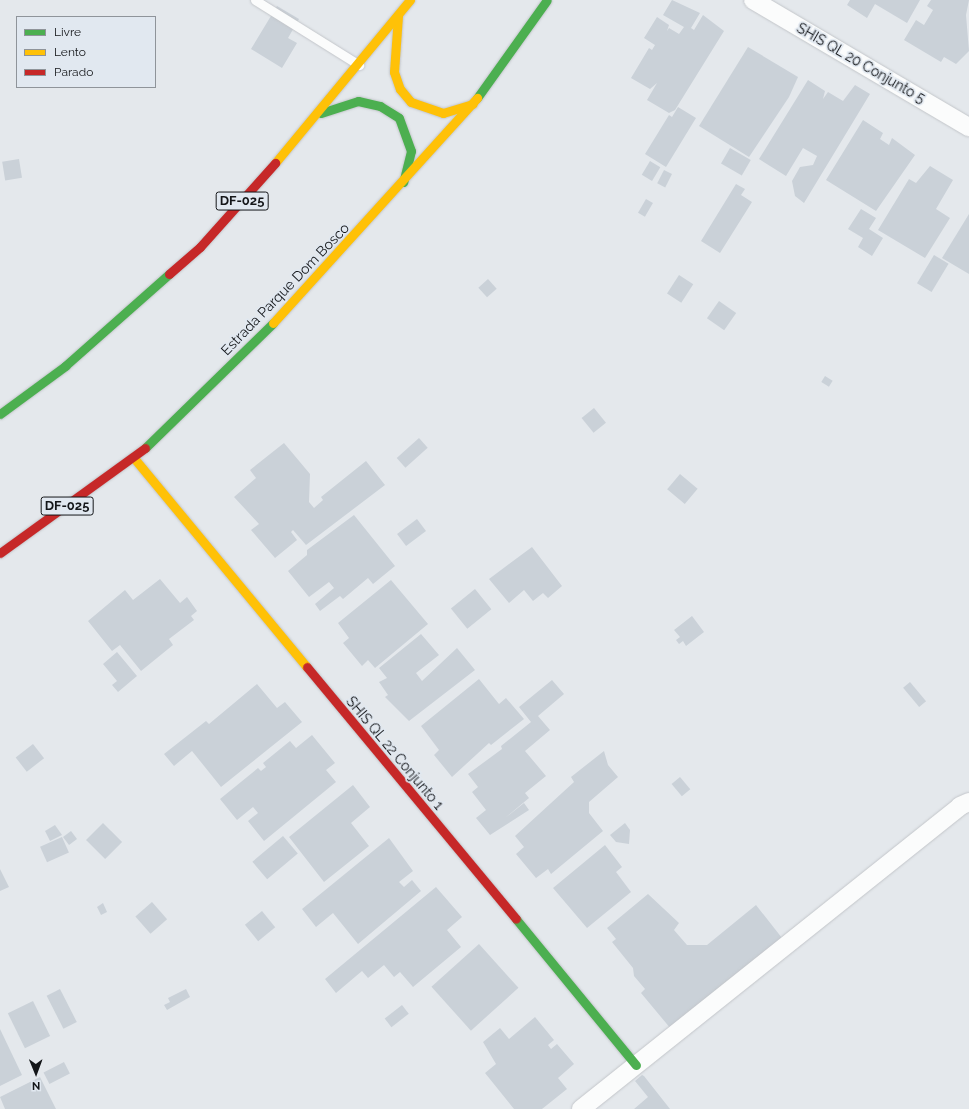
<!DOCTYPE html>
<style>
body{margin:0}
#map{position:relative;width:969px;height:1109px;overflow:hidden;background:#e4e8ec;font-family:Raleway,sans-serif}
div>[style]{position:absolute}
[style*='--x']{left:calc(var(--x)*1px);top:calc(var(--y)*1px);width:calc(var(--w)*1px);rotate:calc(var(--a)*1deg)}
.building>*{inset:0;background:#cad1d8;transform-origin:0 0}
.roads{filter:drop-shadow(0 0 1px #c3c6ca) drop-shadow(0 0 1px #c3c6ca)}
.lane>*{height:9px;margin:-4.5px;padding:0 4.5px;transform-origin:4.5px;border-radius:4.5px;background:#fbfcfc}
.street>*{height:18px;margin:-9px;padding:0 9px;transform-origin:9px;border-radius:9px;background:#fbfcfc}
.fast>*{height:9px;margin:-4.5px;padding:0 4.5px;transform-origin:4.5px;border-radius:4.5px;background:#4caf50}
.slow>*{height:9px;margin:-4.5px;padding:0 4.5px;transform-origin:4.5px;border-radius:4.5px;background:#ffc107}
.jam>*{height:9px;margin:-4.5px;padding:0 4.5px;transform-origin:4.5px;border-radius:4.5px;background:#c62828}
span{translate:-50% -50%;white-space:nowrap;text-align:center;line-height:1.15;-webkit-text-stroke:3.5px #e1e8f0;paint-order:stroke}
.shield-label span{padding:1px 3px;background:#e1e8f0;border:1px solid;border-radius:3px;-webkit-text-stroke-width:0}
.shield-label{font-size:13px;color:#141619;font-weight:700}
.street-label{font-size:14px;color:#141619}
.legend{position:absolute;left:16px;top:16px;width:140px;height:72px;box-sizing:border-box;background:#e1e8f0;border:1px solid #8f949a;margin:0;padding:5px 7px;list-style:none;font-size:12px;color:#141619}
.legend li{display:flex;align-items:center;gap:8px;height:20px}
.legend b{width:20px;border:1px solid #8f949a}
.north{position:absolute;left:16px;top:1053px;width:40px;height:40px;-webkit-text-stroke:3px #e1e8f0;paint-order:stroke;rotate:179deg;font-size:11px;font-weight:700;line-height:16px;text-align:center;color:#141619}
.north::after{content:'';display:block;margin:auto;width:14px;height:18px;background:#141619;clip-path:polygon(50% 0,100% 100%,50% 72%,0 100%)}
</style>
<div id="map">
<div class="building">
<i style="clip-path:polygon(672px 0,700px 13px,691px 28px,694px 30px,703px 15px,724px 31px,675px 110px,669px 113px,647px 100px,657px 83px,650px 89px,631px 78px,649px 48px,652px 50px,655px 45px,644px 38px,657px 17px,669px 25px,667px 31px,669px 28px,679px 34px,684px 27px,663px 15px)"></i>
<i style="clip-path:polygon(850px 0,920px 0,907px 23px,875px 4px,867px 18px,847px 5px)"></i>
<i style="clip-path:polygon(931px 0,969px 0,966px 15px,969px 51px,956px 64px,944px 57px,941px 62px,904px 40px,916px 20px,924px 25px,933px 10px,927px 6px)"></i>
<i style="clip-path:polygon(277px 6px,299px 19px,288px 38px,297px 43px,282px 68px,251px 49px)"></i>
<i style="clip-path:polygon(748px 47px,798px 77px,789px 97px,749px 157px,699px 126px)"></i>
<i style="clip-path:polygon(808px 80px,825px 91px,823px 99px,828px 92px,843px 101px,855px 85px,870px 94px,804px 203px,795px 196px,792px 181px,800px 167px,813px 165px,817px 156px,803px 148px,786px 176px,759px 159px)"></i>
<i style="clip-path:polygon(678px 107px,696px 118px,666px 167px,645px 154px,669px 115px,672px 117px)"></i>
<i style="clip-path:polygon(863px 120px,883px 133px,880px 139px,889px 145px,892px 138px,915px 155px,876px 211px,826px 180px)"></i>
<i style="left:730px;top:148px;width:24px;height:18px;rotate:30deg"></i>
<i style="left:19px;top:159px;width:19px;height:17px;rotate:81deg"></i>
<i style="left:650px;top:161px;width:12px;height:16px;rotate:31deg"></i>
<i style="clip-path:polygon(930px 166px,953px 180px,936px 209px,950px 218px,925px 258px,878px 230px,909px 179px,916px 183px)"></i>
<i style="left:664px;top:170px;width:9px;height:15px;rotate:27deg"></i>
<i style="clip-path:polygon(736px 184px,745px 189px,741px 195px,752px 202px,720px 253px,701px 241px)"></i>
<i style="left:646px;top:199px;width:8px;height:16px;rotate:30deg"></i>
<i style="clip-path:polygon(861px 209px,876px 218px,869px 229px,883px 238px,872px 256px,858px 247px,863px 238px,848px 229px)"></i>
<i style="clip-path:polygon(969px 214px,969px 274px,942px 258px)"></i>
<i style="left:934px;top:255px;width:17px;height:33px;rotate:31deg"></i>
<i style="left:679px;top:275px;width:17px;height:22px;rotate:33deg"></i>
<i style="left:488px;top:279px;width:13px;height:13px;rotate:48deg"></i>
<i style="left:719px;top:301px;width:21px;height:21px;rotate:35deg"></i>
<i style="left:825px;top:376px;width:9px;height:7px;rotate:32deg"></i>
<i style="left:594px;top:408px;width:19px;height:16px;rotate:51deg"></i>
<i style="left:419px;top:438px;width:13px;height:30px;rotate:48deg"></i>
<i style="clip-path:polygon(284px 443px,310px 474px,309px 502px,314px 508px,323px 500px,321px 497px,366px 461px,385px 485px,306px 545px,293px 530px,291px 532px,297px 540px,275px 558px,251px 530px,259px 524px,234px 497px,256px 478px,250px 470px)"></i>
<i style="left:680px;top:474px;width:23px;height:20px;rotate:40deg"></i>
<i style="clip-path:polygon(354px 515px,395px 566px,373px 584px,368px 578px,343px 599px,340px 596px,320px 611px,315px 604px,334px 588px,329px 582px,309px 597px,288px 571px,307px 555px,307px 550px)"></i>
<i style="left:417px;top:519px;width:15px;height:25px;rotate:53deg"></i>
<i style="clip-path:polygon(532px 547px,562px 586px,548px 598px,543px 593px,533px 601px,524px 590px,509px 603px,489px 579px)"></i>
<i style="clip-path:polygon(160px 579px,180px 603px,187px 597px,197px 611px,191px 616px,194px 620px,169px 639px,173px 645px,141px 671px,120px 645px,112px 651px,88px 621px,125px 590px,133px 600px)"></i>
<i style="clip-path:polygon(391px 580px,428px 624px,375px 668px,368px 660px,362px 666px,343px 643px,349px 638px,338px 623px)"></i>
<i style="left:475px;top:589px;width:26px;height:31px;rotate:51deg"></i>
<i style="clip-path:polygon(692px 616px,704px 632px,686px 646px,683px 641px,679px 644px,676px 640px,680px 637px,674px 630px)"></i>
<i style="clip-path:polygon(421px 634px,439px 655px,416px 673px,422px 681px,457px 648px,475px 670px,409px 721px,385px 697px,388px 695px,379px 682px,387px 678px,379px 668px)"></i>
<i style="clip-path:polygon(117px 652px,137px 676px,118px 692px,112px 685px,117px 681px,103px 664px)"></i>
<i style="clip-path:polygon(479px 679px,499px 704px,506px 698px,524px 719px,491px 745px,489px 743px,452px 777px,434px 755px,439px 750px,421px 726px)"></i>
<i style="clip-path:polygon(552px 680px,564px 694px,538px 716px,550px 730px,525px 751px,546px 776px,525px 793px,529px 798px,505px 818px,524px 803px,529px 810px,490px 835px,476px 818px,486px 810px,472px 792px,478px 787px,468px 774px,502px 749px,501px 746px,531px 722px,519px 707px)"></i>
<i style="left:910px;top:682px;width:25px;height:9px;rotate:50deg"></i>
<i style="clip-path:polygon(257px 684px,277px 708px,285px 702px,302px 722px,221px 787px,192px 751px,174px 766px,164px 754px,206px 721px,209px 724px)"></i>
<i style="clip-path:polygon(312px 735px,335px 763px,326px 770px,336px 782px,264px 841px,248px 821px,258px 813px,253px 807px,237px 820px,220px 799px,258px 768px,261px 771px,266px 767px,263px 763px,290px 741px,296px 748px)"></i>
<i style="left:33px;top:744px;width:18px;height:22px;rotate:52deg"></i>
<i style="clip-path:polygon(604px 751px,608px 765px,618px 777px,589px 802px,589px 813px,603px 831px,551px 874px,548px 869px,536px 878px,516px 854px,524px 847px,515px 836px,574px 782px,571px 777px)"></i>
<i style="left:680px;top:777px;width:16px;height:11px;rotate:50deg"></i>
<i style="clip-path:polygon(353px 785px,370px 807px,351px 823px,369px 846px,324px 882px,289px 837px)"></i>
<i style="left:103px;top:823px;width:27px;height:24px;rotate:45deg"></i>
<i style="clip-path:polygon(625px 823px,630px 830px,629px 844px,616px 842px,610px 835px)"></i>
<i style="clip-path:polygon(55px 825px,62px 835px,50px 841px,45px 831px)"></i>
<i style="left:71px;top:831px;width:10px;height:10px;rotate:53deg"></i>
<i style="left:283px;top:836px;width:23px;height:40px;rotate:50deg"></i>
<i style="left:62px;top:837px;width:17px;height:24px;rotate:66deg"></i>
<i style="clip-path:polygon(389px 838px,413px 871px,399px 882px,404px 887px,412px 880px,421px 891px,358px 944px,333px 913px,316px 927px,302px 909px)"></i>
<i style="clip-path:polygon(605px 845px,622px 867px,616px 872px,631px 892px,587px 928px,553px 888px)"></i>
<i style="clip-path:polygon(0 869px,9px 887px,0 891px)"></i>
<i style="clip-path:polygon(436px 887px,462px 917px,447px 930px,461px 947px,413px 987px,400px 972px,394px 977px,384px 965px,368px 978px,362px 971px,336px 993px,325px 979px)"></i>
<i style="clip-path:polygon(648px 894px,679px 923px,674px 930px,687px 945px,707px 945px,756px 905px,782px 938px,671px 1029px,641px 993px,645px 989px,634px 976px,633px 968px,612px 942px,616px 939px,607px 928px)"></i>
<i style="left:152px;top:902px;width:23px;height:22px;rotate:49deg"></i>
<i style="clip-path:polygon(103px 903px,107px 912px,101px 915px,97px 907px)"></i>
<i style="left:262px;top:911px;width:21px;height:22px;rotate:51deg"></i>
<i style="left:479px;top:944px;width:59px;height:64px;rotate:48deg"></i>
<i style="left:60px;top:989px;width:37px;height:15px;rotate:63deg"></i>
<i style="clip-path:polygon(186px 989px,190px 997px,167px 1010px,164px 1005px,170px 1002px,168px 998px)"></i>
<i style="left:33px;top:1001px;width:39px;height:28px;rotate:64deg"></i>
<i style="left:402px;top:1005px;width:11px;height:22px;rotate:52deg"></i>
<i style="clip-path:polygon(535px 1017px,554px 1040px,548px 1045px,551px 1049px,557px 1044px,574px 1064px,558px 1078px,567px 1089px,542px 1109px,514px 1109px,485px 1073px,496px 1064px,483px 1042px,500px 1028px,509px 1039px)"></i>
<i style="clip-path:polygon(0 1029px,22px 1075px,0 1086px)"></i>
<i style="left:64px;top:1062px;width:13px;height:23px;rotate:63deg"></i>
<i style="clip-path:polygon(642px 1075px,644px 1076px,670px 1109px,634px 1109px,648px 1097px,635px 1081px)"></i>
<i style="clip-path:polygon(40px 1077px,56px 1109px,5px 1109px,0 1097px)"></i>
</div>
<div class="roads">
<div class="lane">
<i style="--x:255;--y:0;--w:123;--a:32"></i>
</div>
<div class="street">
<i style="--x:753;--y:0;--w:251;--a:30.5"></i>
<i style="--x:581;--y:1109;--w:485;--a:-38.6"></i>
<i style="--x:960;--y:806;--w:10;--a:-24"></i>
</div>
<div class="fast">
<i style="--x:477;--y:98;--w:120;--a:-54.5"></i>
<i style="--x:321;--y:113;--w:39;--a:-18"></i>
<i style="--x:358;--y:101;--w:23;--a:13"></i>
<i style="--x:380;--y:106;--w:22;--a:32"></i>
<i style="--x:399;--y:118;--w:35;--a:70"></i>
<i style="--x:411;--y:151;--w:32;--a:104"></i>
<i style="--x:0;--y:414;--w:81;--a:-36.4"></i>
<i style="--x:65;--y:366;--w:139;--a:-41.5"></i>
<i style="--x:145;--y:448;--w:179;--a:-44.3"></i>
<i style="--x:516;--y:919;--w:189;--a:50.6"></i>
</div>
<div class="slow">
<i style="--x:398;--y:16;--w:56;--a:94.1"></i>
<i style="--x:394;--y:72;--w:18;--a:71"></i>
<i style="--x:400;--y:89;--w:17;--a:50"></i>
<i style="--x:411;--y:102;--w:34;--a:19"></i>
<i style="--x:443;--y:113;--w:31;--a:-17"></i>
<i style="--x:275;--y:163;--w:212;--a:-50.4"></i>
<i style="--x:273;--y:323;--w:304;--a:-47.8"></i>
<i style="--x:134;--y:458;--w:271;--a:50.4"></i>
</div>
<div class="jam">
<i style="--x:169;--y:274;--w:41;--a:-41.1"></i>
<i style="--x:200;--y:247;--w:113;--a:-48.2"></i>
<i style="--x:0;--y:553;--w:179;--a:-35.9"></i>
<i style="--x:307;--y:667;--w:327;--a:50.3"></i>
</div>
</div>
<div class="shield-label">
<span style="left:242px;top:201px">DF-025</span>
<span style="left:67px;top:506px">DF-025</span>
</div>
<div class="street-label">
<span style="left:861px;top:63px;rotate:30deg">SHIS QL 20 Conjunto 5</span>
<span style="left:285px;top:289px;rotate:-46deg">Estrada Parque Dom Bosco</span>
<span style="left:395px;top:753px;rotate:50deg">SHIS QL 22 Conjunto 1</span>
</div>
<ul class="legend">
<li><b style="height:5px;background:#4caf50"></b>Livre</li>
<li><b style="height:5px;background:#ffc107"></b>Lento</li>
<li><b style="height:5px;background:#c62828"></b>Parado</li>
</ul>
<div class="north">N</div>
</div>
